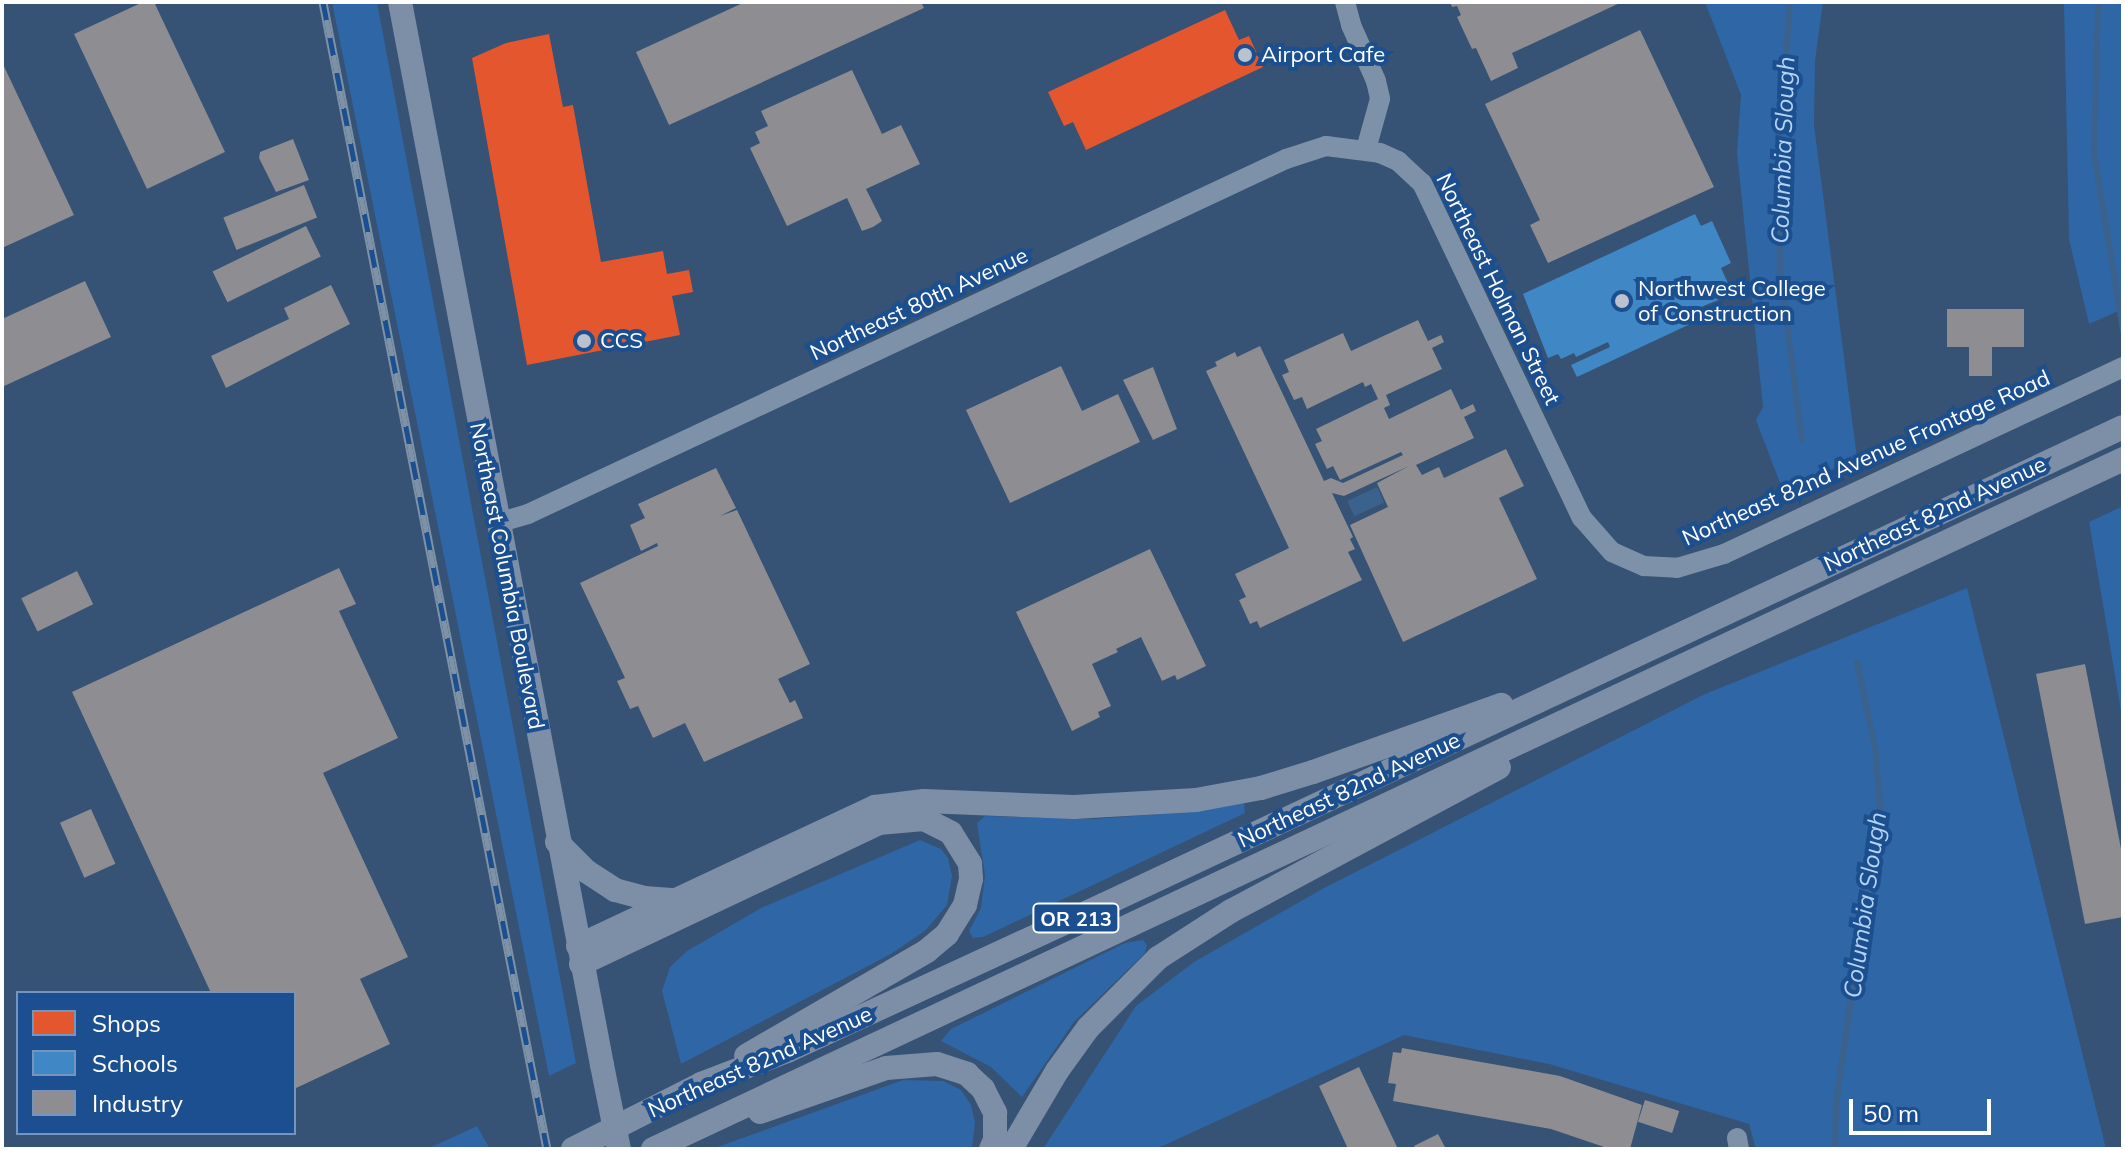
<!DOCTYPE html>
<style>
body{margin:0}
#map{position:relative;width:2125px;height:1151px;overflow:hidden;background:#365274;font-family:Mulish,sans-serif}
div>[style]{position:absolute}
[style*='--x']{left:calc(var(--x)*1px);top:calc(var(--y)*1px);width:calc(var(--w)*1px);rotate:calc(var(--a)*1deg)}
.green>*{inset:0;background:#2f66a5}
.water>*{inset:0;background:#3b618d;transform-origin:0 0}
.shops>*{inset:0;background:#e4572e}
.schools>*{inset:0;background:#3f88c5}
.industry>*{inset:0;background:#8d8d92;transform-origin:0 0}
.stream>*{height:6px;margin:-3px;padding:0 3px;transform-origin:3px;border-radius:3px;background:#3b618d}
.minor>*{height:20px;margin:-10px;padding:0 10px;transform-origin:10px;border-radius:10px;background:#7d92a8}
.major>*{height:24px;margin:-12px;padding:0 12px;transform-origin:12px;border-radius:12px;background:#7d8ea7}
.rail>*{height:9px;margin-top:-4.5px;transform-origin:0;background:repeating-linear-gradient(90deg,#1b4f8f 0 18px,#7e92a7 0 36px);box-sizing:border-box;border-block:2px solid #7e92a7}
.major-bridge>*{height:24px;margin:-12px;padding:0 12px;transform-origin:12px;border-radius:12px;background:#7d8ea7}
.dots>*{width:22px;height:22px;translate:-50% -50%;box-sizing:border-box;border:4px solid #1b4f8f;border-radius:50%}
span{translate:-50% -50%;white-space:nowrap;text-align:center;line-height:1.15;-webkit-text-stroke:8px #1b4f8f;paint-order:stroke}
.shield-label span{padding:2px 6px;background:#1b4f8f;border:2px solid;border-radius:6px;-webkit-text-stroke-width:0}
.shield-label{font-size:20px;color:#fff;font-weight:700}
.poi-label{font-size:22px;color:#fff}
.left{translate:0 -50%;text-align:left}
.street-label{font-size:22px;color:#fff}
.water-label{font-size:24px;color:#b5d3f5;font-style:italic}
.frame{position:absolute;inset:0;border:4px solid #fff;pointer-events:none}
.legend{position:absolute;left:16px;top:991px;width:280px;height:144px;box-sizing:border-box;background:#1b4f8f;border:2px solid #7695bc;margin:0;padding:10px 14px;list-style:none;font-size:24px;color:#fff}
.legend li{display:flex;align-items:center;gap:16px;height:40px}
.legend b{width:40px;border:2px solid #7695bc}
.scale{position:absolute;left:1849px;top:1099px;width:142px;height:36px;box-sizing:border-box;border:4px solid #fff;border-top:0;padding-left:10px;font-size:24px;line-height:28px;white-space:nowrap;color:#fff;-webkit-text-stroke:6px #1b4f8f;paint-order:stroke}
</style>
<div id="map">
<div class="green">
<i style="clip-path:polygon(332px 2px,377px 2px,576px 1063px,549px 1076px)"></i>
<i style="clip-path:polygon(1705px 2px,1823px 2px,1815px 61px,1814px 125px,1857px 458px,1783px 491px,1756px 420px,1763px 407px,1737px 152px,1741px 95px)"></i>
<i style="clip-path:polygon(2064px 2px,2123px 2px,2123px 309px,2089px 324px,2069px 239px)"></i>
<i style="clip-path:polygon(2123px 506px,2123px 723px,2089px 522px)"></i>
<i style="clip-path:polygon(1967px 588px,2106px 1149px,1756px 1149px,1749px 1124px,1549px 1064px,1404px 1035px,1156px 1149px,1043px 1149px,1136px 1006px,1194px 962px,1324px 888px,1705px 694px)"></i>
<i style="clip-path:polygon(1236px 802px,1244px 802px,1245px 813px,983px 937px,973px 938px,969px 931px,981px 908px,985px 875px,977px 823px,985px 816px,1094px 819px,1161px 814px)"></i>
<i style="clip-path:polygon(920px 840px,941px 849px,948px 858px,952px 876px,947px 905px,926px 930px,891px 954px,681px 1064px,662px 991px,670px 967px,687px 951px,761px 908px)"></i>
<i style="clip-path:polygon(1143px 940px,1147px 945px,1145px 953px,1074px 1022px,1022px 1097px,991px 1067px,941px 1041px,951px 1029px,1125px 943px)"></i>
<i style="clip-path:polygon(903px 1080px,943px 1081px,961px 1090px,971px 1105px,975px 1122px,972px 1149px,712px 1149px)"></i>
<i style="clip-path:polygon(477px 1126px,490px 1149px,427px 1149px)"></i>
</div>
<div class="water">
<i style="left:1377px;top:487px;width:17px;height:33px;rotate:65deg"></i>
</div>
<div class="shops">
<i style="clip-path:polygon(1225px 10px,1239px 40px,1249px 36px,1263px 67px,1086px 150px,1073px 122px,1064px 126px,1048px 92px)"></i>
<i style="clip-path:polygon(549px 34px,563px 107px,573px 105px,601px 262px,663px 251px,667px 274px,689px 270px,693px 292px,672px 296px,680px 335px,527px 365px,472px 58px,506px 43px)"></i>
</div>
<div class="schools">
<i style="clip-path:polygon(1695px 214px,1701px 226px,1712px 221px,1731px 263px,1721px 268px,1733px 294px,1696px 309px,1701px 319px,1577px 377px,1571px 365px,1610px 347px,1608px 342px,1576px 357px,1574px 353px,1561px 359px,1558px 354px,1548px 358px,1523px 294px)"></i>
</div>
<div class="industry">
<i style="clip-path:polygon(143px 2px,154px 2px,225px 152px,147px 189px,74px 34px)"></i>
<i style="clip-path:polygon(745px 2px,921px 2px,924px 8px,669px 125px,636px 52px)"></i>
<i style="clip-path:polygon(1450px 2px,1622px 2px,1512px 53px,1518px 68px,1491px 81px,1476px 48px,1472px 49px,1457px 17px,1461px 15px,1457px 6px,1452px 7px)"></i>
<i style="clip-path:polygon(1640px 30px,1714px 187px,1548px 263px,1530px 225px,1540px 220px,1485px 104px)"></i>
<i style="clip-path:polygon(2px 62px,74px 215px,2px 248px)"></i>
<i style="clip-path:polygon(852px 70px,882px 134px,901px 125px,920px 164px,866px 189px,882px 221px,873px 227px,862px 231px,847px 198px,787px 226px,750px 148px,760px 143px,755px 132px,768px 126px,761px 111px)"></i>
<i style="clip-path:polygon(293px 139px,309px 180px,276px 192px,259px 158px,260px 152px)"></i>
<i style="left:304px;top:185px;width:35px;height:87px;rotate:68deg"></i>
<i style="left:306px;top:226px;width:34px;height:104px;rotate:64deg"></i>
<i style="clip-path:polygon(85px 281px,111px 337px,2px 387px,2px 319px)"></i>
<i style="clip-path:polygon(331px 285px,350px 324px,226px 388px,211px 356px,289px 319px,284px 308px)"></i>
<i style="clip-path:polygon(1947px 309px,2024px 309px,2024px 347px,1992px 347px,1992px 376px,1969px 376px,1969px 347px,1947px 347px)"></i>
<i style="clip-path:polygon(1418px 320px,1428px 341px,1441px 335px,1444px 342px,1432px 348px,1442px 369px,1386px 395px,1390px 405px,1384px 408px,1389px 419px,1451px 389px,1461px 410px,1473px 404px,1476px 411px,1464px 417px,1474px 438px,1416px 465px,1422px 475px,1439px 467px,1444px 478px,1506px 449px,1524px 486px,1499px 498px,1537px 579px,1403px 642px,1350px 525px,1388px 507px,1377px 483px,1409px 466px,1344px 496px,1332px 493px,1353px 537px,1350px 539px,1355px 549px,1348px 552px,1362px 580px,1260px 628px,1257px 621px,1250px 624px,1239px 600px,1246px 597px,1235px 574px,1289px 548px,1206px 371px,1217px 366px,1215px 362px,1235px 352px,1237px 357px,1260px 346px,1324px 481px,1331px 478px,1343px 483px,1403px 455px,1401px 452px,1340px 480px,1333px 466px,1327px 469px,1315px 444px,1322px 441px,1316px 429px,1378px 399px,1371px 384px,1365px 387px,1363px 382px,1307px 409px,1302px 397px,1294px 400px,1282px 375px,1289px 372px,1284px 360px,1343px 333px,1351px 351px)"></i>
<i style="clip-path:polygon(1061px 366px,1082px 411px,1118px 394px,1140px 442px,1010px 503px,966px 410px)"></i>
<i style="clip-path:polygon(1153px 367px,1177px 429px,1153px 440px,1123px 380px)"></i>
<i style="clip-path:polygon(716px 468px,736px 508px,720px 516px,737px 510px,810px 664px,778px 679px,790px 703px,795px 700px,803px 718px,704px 762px,685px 723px,653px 738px,638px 706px,630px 709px,617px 681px,625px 678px,580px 583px,658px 546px,657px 543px,641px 551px,630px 525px,645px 518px,638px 504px)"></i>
<i style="clip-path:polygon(1150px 549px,1206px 666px,1177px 680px,1175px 675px,1162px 681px,1141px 637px,1116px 649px,1118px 652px,1092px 664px,1111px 706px,1098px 712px,1100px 717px,1072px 731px,1016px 612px)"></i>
<i style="clip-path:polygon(339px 568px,356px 604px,339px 611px,398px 738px,323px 773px,408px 957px,360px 979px,390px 1044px,294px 1089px,294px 993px,211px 993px,72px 692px)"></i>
<i style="left:77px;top:571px;width:37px;height:62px;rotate:64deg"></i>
<i style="clip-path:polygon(2085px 664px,2123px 859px,2123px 917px,2085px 924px,2036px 674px)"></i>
<i style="left:91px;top:809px;width:60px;height:34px;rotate:66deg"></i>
<i style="clip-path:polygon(1402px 1048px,1560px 1076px,1642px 1105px,1630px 1149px,1610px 1149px,1551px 1129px,1393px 1101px,1396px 1084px,1388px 1083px,1393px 1052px,1401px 1053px)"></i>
<i style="clip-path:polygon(1359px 1067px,1398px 1149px,1348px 1149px,1319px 1086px)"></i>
<i style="left:1645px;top:1100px;width:36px;height:23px;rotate:18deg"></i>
<i style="clip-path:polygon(1438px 1134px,1446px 1149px,1415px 1149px,1414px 1146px)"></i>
</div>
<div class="stream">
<i style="--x:1790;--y:2;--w:157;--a:94.4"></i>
<i style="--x:1778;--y:159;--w:110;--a:89"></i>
<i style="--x:1780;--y:269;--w:172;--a:82.7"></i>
<i style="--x:2098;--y:2;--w:151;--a:91.5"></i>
<i style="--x:2094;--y:153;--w:180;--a:80.7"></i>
<i style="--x:1835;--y:1149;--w:45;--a:-88.7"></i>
<i style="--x:1836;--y:1104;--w:220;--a:-81.9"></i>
<i style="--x:1867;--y:886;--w:72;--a:-78.8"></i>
<i style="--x:1881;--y:815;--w:68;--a:-95"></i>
<i style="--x:1875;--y:747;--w:87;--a:-102"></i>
</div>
<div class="minor">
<i style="--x:1345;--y:2;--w:24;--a:75"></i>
<i style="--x:1351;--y:25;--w:61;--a:65.9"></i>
<i style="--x:1376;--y:81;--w:18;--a:77"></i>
<i style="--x:1380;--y:99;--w:52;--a:105.6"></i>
<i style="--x:497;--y:523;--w:32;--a:-16"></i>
<i style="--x:528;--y:514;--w:837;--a:-25.1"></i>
<i style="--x:1286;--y:159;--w:42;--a:-18"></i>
<i style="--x:1326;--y:146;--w:54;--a:7.4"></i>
<i style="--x:1380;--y:153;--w:20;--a:24"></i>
<i style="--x:1398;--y:161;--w:33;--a:43"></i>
<i style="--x:1422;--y:183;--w:371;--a:64.5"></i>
<i style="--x:1582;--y:518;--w:45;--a:48.6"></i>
<i style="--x:1612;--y:552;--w:35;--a:24"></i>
<i style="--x:1644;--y:566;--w:33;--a:3"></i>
<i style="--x:1677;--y:568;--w:49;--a:-16.6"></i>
<i style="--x:1724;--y:554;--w:441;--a:-25.1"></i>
<i style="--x:1737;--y:1138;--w:11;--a:80"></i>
</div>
<div class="major">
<i style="--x:400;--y:2;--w:1082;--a:79.24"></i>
<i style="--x:557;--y:842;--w:41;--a:45"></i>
<i style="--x:586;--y:871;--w:35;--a:33"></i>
<i style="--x:615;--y:890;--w:30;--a:15"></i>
<i style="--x:644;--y:898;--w:31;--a:4"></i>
<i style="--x:578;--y:946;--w:328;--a:-25.1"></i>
<i style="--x:875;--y:807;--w:49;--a:-7"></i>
<i style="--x:924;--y:801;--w:150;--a:2.3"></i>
<i style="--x:1074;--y:807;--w:122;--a:-3.3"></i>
<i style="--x:1196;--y:800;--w:66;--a:-10.5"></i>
<i style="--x:1261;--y:788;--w:54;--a:-17.1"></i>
<i style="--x:1313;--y:772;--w:200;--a:-19.6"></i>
<i style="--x:581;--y:964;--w:330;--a:-25.3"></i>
<i style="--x:879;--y:823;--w:45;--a:-5.1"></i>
<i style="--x:924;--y:819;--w:30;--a:27"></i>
<i style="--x:951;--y:833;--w:36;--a:58"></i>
<i style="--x:970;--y:864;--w:15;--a:86"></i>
<i style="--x:971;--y:879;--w:27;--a:103"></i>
<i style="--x:965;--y:905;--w:34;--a:122"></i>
<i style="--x:947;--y:934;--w:26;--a:140"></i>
<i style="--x:927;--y:951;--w:209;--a:149.9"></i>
<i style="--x:760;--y:1112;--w:133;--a:-19.2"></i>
<i style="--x:886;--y:1068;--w:51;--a:-4.5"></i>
<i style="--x:937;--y:1064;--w:32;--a:18"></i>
<i style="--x:967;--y:1074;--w:22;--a:43"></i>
<i style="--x:983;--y:1089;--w:27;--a:63"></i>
<i style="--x:995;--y:1113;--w:27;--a:90"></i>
<i style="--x:995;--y:1140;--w:10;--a:114"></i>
<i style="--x:573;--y:1149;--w:144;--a:-26.9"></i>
<i style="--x:701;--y:1084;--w:92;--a:-21"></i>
<i style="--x:787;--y:1051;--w:348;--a:-24.8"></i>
<i style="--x:1103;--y:905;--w:1126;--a:-25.11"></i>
<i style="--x:653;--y:1149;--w:1624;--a:-25.14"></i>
<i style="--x:1011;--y:1149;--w:91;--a:-59.5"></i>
<i style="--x:1057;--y:1071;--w:53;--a:-54.2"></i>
<i style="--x:1088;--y:1028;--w:99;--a:-45"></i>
<i style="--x:1158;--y:958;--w:87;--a:-32.8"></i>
<i style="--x:1231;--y:911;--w:304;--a:-28.2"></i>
</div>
<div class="rail">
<i style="--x:323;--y:2;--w:1169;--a:78.95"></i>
</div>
<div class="major-bridge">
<i style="--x:602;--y:1065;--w:86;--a:78.6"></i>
</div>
<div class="dots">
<i style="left:1245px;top:55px;background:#b9c2ce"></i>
<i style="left:1622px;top:301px;background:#b9c2ce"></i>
<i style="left:584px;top:341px;background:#b9c2ce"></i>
</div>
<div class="shield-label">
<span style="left:1076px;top:918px">OR 213</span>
</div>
<div class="poi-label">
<span class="left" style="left:1261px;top:55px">Airport Cafe</span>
<span class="left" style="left:1638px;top:301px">Northwest College<br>of Construction</span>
<span class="left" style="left:600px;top:341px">CCS</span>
</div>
<div class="street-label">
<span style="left:1498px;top:289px;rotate:64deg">Northeast Holman Street</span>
<span style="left:919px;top:304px;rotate:-25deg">Northeast 80th Avenue</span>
<span style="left:1866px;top:458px;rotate:-24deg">Northeast 82nd Avenue Frontage Road</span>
<span style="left:1935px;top:514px;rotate:-25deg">Northeast 82nd Avenue</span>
<span style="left:507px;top:576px;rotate:79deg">Northeast Columbia Boulevard</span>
<span style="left:1349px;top:790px;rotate:-25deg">Northeast 82nd Avenue</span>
<span style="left:760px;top:1062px;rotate:-24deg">Northeast 82nd Avenue</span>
</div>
<div class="water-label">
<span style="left:1783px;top:150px;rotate:-88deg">Columbia Slough</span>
<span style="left:1865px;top:905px;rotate:-82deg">Columbia Slough</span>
</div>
<div class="frame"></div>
<ul class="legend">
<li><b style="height:22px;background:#e4572e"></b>Shops</li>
<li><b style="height:22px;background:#3f88c5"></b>Schools</li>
<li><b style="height:22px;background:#8d8d92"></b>Industry</li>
</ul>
<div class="scale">50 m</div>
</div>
